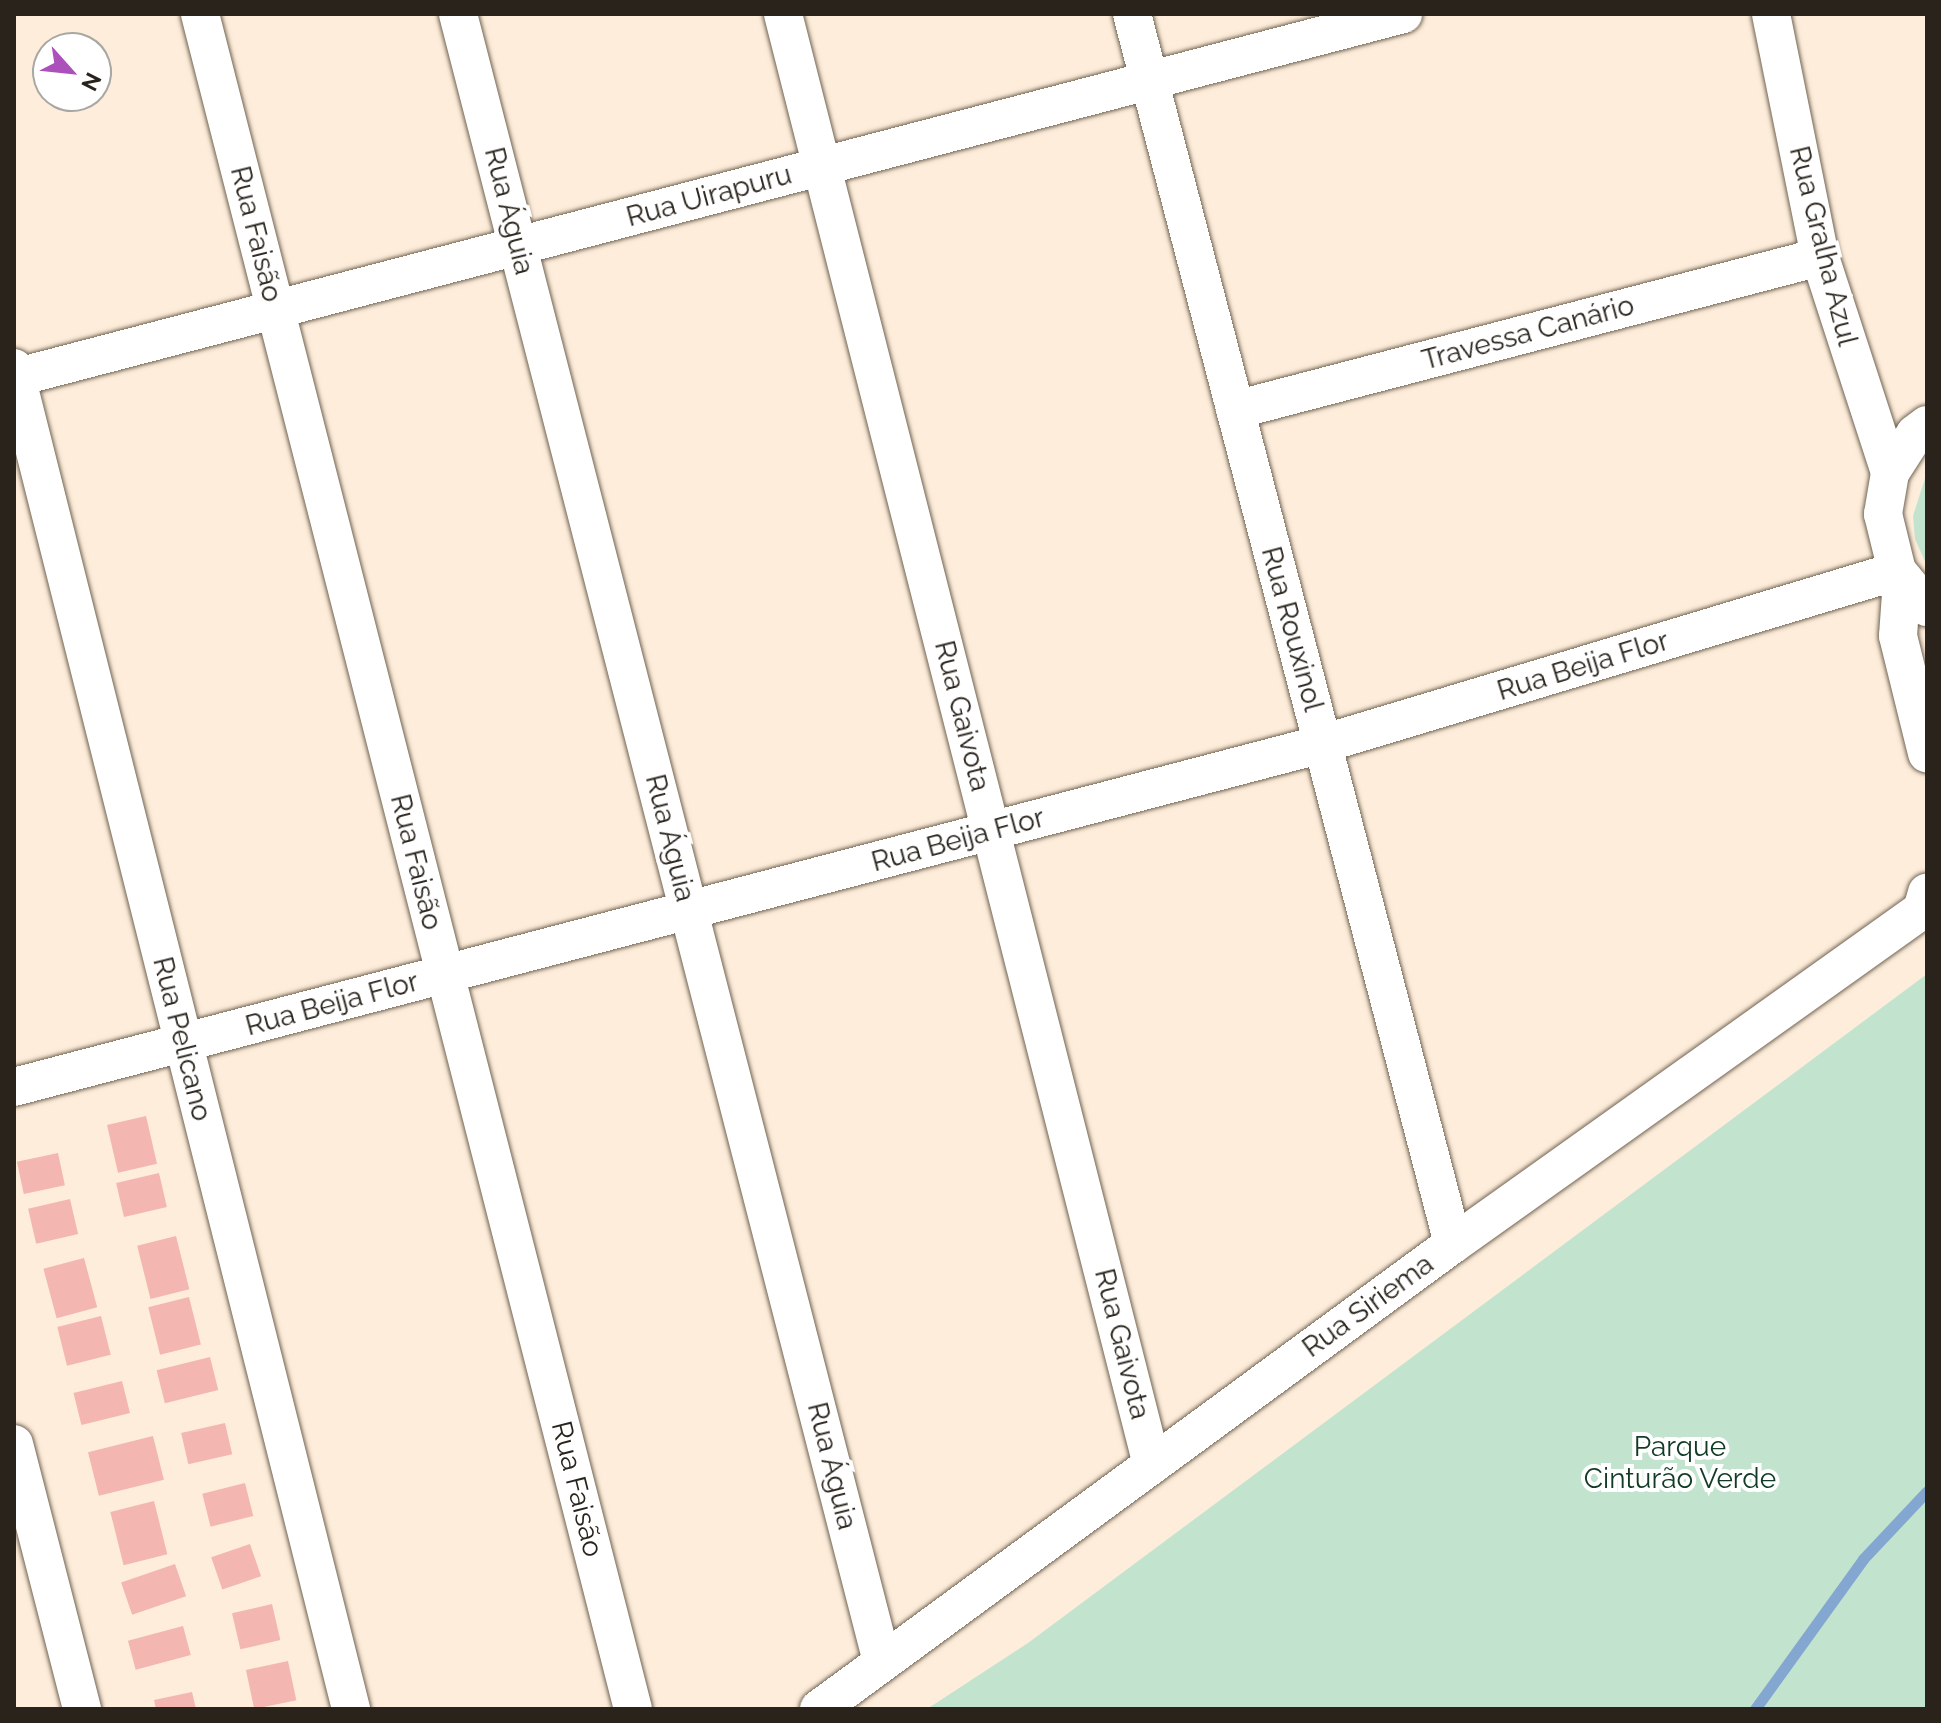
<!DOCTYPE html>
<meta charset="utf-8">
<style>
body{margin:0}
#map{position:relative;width:1941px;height:1723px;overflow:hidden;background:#fdedda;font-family:Raleway,sans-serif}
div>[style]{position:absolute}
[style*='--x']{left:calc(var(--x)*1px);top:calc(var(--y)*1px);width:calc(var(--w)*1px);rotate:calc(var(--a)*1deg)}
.green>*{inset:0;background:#c2e4ce}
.stream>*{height:11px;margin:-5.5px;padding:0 5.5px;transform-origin:5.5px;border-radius:5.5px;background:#84a7d1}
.building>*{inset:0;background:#f3b6b0;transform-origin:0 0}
.roads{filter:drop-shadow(0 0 2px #716353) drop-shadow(0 0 2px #716353)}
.minor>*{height:38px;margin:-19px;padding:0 19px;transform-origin:19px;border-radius:19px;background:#fff}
span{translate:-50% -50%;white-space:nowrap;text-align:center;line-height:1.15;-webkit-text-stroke:8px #fff;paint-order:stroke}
.street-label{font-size:28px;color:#29231c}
.park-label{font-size:28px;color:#123b25}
.frame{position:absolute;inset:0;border:16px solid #29231c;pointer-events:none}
.north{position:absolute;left:32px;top:32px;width:80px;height:80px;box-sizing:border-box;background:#fff;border:2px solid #a9a7a4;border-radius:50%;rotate:117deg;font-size:22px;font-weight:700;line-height:32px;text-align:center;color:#29231c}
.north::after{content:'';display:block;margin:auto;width:28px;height:36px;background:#ac50bb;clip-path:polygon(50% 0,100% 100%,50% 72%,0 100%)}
</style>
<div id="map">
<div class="green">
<i style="clip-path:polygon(1927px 472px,1927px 566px,1915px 539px,1913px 516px)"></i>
<i style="clip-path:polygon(1927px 974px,1927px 1709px,927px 1709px,1028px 1643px)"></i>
</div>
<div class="stream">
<i style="--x:1755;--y:1709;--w:185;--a:-54.2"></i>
<i style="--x:1863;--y:1559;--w:93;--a:-46.7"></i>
</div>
<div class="building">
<i style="left:146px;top:1116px;width:49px;height:40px;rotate:77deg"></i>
<i style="left:58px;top:1153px;width:33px;height:42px;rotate:78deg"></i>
<i style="left:159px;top:1173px;width:35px;height:44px;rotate:77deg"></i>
<i style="left:70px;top:1199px;width:36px;height:43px;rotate:77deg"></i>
<i style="left:176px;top:1236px;width:55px;height:40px;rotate:76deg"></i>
<i style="left:84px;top:1258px;width:51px;height:42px;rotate:75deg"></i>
<i style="left:189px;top:1297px;width:49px;height:42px;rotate:76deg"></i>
<i style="left:101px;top:1316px;width:40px;height:45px;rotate:76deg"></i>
<i style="left:210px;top:1357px;width:34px;height:55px;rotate:76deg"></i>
<i style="left:122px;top:1381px;width:33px;height:50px;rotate:76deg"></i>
<i style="left:225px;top:1423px;width:32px;height:45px;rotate:77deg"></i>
<i style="left:153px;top:1436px;width:45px;height:67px;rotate:76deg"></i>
<i style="left:245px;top:1483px;width:34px;height:44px;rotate:76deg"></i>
<i style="left:154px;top:1501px;width:55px;height:45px;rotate:76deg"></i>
<i style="left:250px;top:1544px;width:34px;height:41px;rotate:71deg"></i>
<i style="left:175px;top:1564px;width:34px;height:57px;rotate:71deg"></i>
<i style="left:272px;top:1604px;width:37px;height:41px;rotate:77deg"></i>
<i style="left:183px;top:1626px;width:30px;height:57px;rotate:75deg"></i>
<i style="left:288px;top:1661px;width:40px;height:43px;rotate:78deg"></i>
<i style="clip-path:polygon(192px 1692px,196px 1709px,156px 1709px,154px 1700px)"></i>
</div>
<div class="roads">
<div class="minor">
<i style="--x:200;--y:14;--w:1749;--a:75.67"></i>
<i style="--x:458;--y:14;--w:1702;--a:75.57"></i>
<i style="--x:783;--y:14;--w:1497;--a:75.73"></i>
<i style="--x:1132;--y:14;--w:1271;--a:75.37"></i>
<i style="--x:1771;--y:14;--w:248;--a:78.6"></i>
<i style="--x:1820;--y:257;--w:227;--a:72"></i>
<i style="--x:14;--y:368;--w:1383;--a:75.89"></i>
<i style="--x:14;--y:378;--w:1436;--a:-14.68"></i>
<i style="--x:1235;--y:410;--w:605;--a:-14.66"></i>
<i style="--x:1927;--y:425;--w:15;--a:143"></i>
<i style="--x:1915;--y:434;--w:46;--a:122.7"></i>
<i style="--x:1890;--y:473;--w:42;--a:99.7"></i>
<i style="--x:1883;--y:514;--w:59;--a:76.2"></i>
<i style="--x:1897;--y:571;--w:47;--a:50.2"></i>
<i style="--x:1902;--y:580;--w:56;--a:94.1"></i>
<i style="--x:1898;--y:636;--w:121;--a:76.1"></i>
<i style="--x:14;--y:1087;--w:1352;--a:-14.69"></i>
<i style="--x:1322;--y:744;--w:600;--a:-16.74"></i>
<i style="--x:14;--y:1444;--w:274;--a:75.6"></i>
<i style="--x:819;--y:1709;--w:786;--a:-36.26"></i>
<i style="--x:1453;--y:1244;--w:576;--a:-35.46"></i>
<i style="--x:1922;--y:910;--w:18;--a:-74"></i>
</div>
</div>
<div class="street-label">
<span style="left:709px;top:196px;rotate:-15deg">Rua Uirapuru</span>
<span style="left:509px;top:211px;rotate:76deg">Rua Águia</span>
<span style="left:256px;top:234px;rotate:76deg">Rua Faisão</span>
<span style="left:1823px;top:246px;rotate:76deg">Rua Gralha Azul</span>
<span style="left:1528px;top:333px;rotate:-15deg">Travessa Canário</span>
<span style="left:1292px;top:629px;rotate:75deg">Rua Rouxinol</span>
<span style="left:1583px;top:666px;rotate:-17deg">Rua Beija Flor</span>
<span style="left:962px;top:716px;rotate:76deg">Rua Gaivota</span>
<span style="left:670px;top:838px;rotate:76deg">Rua Águia</span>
<span style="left:958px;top:840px;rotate:-15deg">Rua Beija Flor</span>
<span style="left:416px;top:862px;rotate:76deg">Rua Faisão</span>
<span style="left:332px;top:1004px;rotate:-15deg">Rua Beija Flor</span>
<span style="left:182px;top:1039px;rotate:76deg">Rua Pelicano</span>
<span style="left:1368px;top:1306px;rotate:-36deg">Rua Siriema</span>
<span style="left:1122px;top:1344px;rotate:76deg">Rua Gaivota</span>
<span style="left:832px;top:1466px;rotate:76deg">Rua Águia</span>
<span style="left:577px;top:1489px;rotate:76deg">Rua Faisão</span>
</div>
<div class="park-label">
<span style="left:1680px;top:1463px">Parque<br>Cinturão Verde</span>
</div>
<div class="frame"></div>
<div class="north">N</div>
</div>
